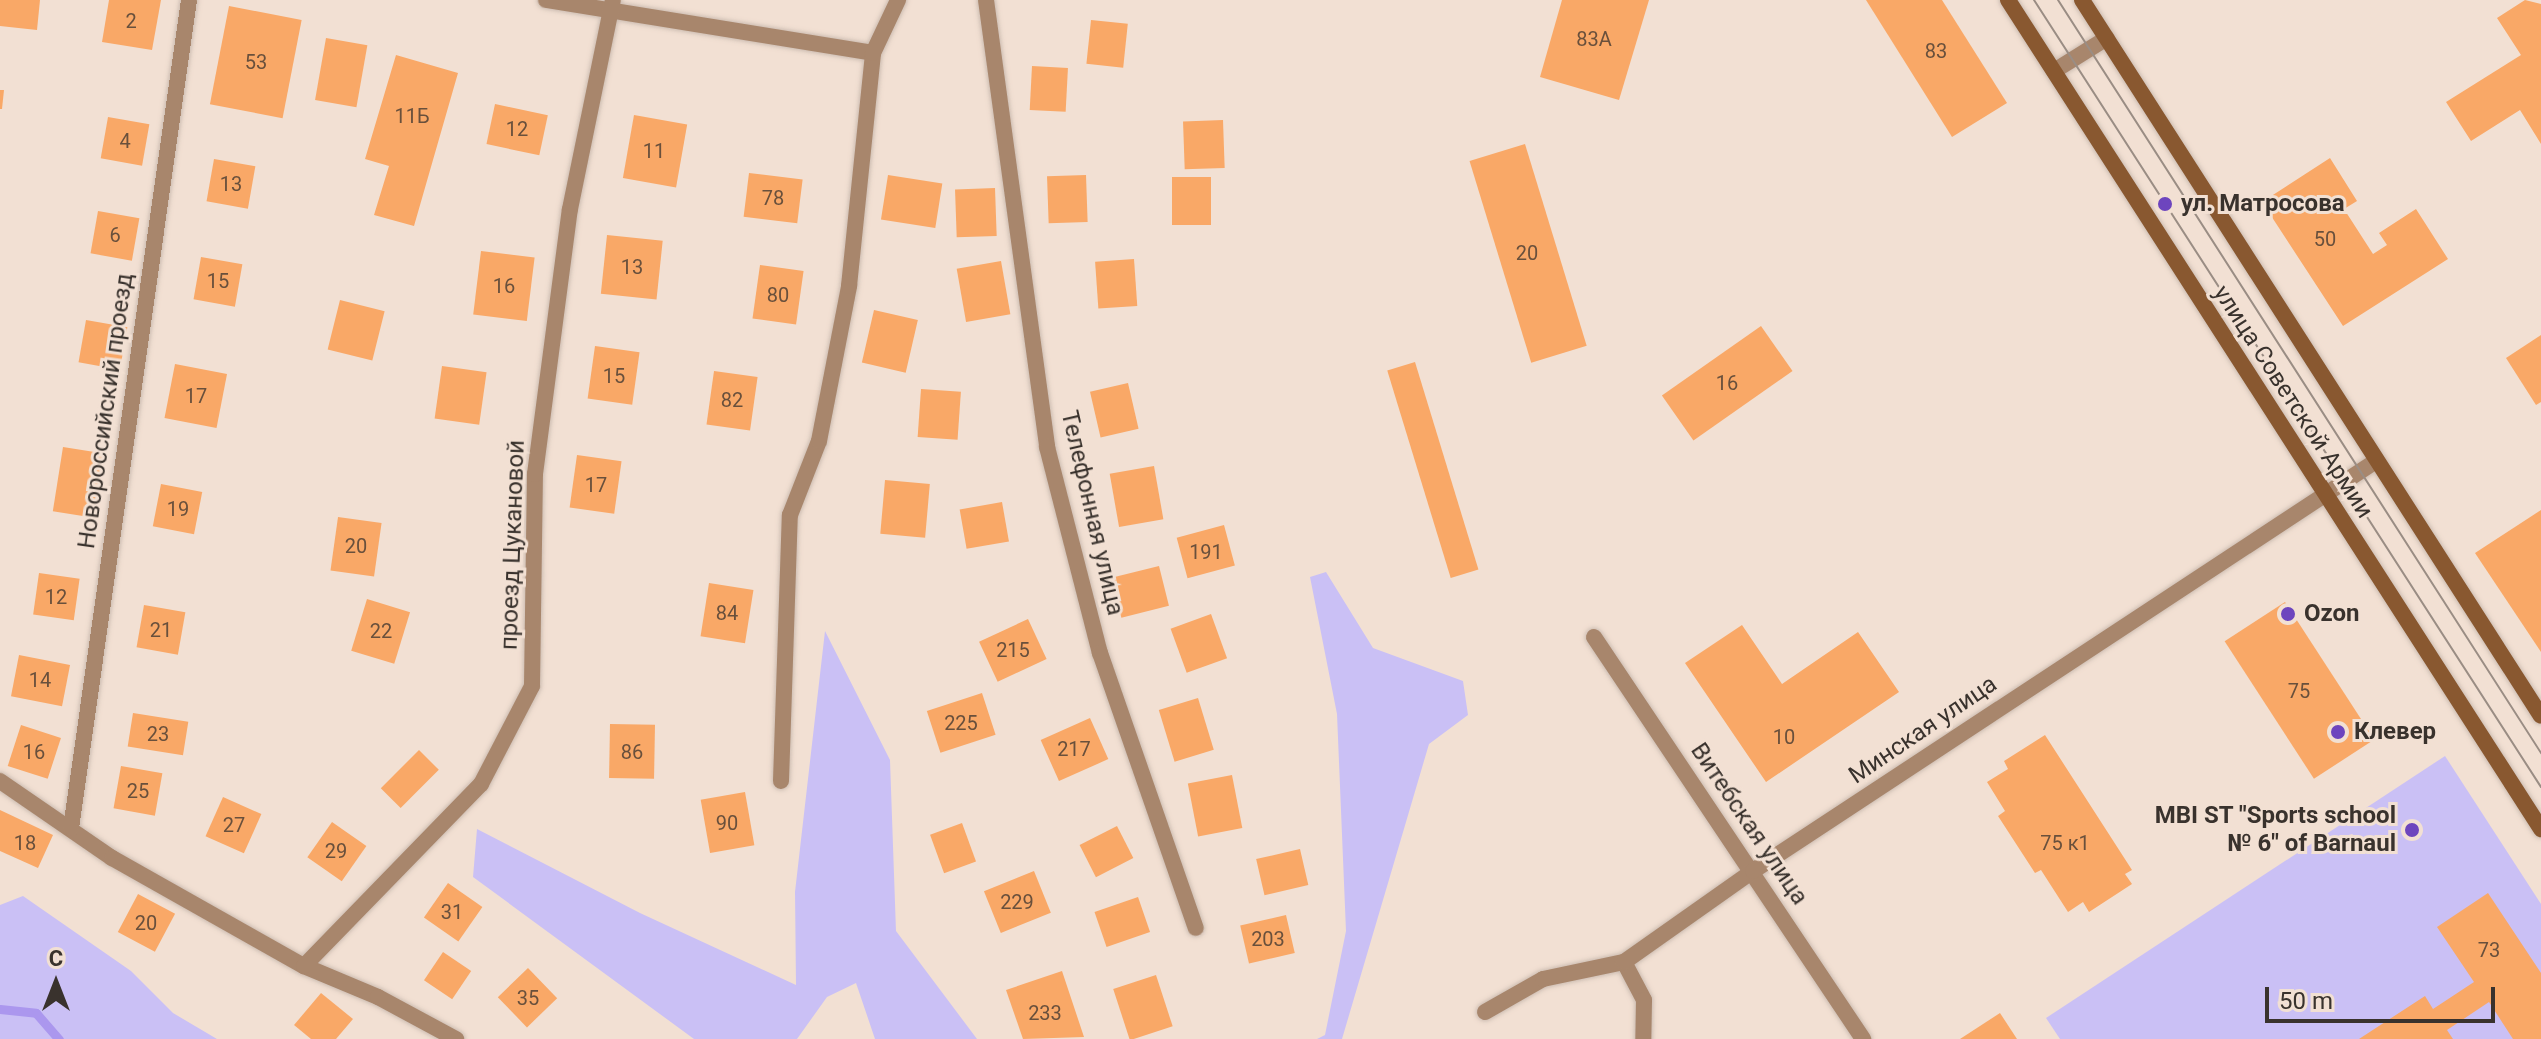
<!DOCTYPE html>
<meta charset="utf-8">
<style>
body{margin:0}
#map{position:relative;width:2541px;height:1039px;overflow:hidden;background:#f2e0d3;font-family:Roboto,sans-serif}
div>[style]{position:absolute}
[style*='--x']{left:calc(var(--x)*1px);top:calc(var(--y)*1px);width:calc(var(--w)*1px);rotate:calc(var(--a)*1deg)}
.green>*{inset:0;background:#cac0f5}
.stream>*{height:9px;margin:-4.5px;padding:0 4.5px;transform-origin:4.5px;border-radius:4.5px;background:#ab97ee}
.building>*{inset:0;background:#f9a867;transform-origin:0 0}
.roads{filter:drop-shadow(0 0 2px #cdbdb2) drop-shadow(0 0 2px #cdbdb2)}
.minor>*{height:16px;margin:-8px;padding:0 8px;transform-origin:8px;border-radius:8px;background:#a8866c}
.secondary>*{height:16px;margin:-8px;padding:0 8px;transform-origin:8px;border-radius:8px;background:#895830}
.tram>*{height:2px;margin:-1px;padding:0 1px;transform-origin:1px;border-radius:1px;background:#9a8d84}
.dots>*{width:22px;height:22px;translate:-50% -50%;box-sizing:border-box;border:4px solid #f2e0d3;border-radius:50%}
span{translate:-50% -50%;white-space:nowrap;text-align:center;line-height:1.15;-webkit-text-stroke:6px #f2e0d3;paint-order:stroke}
.number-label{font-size:20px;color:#69503c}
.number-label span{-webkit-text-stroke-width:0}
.poi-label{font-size:24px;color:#39322d;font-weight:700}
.left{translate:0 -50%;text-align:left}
.right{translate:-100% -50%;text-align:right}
.street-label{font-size:24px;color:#39322d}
.north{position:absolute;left:16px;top:943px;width:80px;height:80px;-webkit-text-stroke:6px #f2e0d3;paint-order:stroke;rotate:0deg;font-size:22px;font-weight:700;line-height:32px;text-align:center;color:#39322d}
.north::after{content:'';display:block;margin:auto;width:28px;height:36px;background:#39322d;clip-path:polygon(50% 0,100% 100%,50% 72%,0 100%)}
.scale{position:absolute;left:2265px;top:987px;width:230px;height:36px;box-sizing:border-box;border:4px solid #39322d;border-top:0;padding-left:10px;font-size:24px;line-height:28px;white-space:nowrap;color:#39322d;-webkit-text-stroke:6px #f2e0d3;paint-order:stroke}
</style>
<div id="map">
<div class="green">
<i style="clip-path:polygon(1326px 572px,1373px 648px,1463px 681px,1468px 715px,1429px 744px,1342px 1039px,1317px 1039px,1325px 1035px,1346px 931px,1337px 714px,1310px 577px)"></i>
<i style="clip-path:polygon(825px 631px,890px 760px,896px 931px,977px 1039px,875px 1039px,856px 983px,827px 997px,797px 1039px,694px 1039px,473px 877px,477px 829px,640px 913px,796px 985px,795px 892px)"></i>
<i style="clip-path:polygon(2445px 756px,2541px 904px,2541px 1039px,2060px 1039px,2046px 1018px)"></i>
<i style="clip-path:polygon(23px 896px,131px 971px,173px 1013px,217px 1039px,0 1039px,0 905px)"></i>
</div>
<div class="stream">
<i style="--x:0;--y:1009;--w:36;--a:6"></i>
<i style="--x:36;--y:1013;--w:35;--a:49"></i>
</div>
<div class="building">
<i style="clip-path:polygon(0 0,40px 0,37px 30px,0 26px)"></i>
<i style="clip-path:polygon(109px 0,161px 0,152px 50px,102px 42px)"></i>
<i style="clip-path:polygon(1562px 0,1649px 0,1619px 100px,1540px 77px)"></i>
<i style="clip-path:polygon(1866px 0,1942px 0,2007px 103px,1952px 137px)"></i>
<i style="clip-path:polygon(2525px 0,2541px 4px,2541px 144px,2520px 110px,2471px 141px,2446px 102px,2521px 55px,2497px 18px)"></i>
<i style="left:229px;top:6px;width:74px;height:100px;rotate:11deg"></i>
<i style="left:1091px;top:20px;width:37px;height:44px;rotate:6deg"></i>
<i style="left:326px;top:38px;width:42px;height:63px;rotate:10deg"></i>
<i style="clip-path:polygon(396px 55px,458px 73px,414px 226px,374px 215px,389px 166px,365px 159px)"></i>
<i style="left:1032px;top:66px;width:36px;height:44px;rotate:3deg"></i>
<i style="clip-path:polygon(0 90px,4px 90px,2px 109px,0 109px)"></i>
<i style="left:495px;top:104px;width:54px;height:41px;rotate:12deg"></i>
<i style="left:634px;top:115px;width:54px;height:64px;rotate:10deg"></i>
<i style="left:108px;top:117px;width:42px;height:42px;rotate:10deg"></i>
<i style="left:1223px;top:120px;width:48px;height:40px;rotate:88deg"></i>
<i style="left:1525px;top:144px;width:211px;height:58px;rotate:73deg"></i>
<i style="clip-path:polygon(2330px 158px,2357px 201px,2344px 209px,2373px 254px,2387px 245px,2379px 233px,2416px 209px,2448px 259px,2343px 326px,2262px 202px)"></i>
<i style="left:214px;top:159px;width:42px;height:43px;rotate:10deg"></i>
<i style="left:749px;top:173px;width:54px;height:44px;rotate:7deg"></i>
<i style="left:888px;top:175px;width:55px;height:45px;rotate:9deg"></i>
<i style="left:1086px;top:175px;width:47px;height:39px;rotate:88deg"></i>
<i style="left:1172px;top:177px;width:39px;height:48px"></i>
<i style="left:995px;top:188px;width:48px;height:40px;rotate:88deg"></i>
<i style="left:98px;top:211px;width:42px;height:43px;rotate:10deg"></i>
<i style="left:607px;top:235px;width:56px;height:59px;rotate:6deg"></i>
<i style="left:481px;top:251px;width:54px;height:64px;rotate:7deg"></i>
<i style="left:201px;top:257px;width:42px;height:43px;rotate:10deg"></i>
<i style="left:1134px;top:259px;width:47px;height:39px;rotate:86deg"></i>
<i style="left:1001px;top:261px;width:54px;height:45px;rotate:80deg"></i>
<i style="left:760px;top:265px;width:44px;height:54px;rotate:8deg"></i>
<i style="left:340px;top:300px;width:46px;height:51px;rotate:14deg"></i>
<i style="left:874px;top:310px;width:45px;height:54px;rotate:13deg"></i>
<i style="left:86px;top:320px;width:42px;height:43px;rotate:10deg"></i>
<i style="left:1761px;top:326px;width:55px;height:121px;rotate:55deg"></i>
<i style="clip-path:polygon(2541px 335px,2541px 402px,2536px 405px,2506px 358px)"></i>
<i style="left:595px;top:346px;width:45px;height:53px;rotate:8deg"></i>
<i style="left:1415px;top:362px;width:217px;height:29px;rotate:73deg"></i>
<i style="left:175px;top:364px;width:53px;height:55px;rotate:11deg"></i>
<i style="left:442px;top:366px;width:45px;height:53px;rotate:8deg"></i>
<i style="left:714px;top:371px;width:44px;height:54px;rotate:8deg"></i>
<i style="left:1128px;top:383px;width:47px;height:39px;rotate:77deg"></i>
<i style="left:921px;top:389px;width:40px;height:48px;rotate:4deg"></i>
<i style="left:63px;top:447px;width:40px;height:65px;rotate:9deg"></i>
<i style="left:577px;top:455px;width:45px;height:53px;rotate:8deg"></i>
<i style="left:1154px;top:466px;width:54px;height:45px;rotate:80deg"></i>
<i style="left:885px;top:480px;width:45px;height:54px;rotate:5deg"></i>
<i style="left:161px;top:484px;width:42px;height:43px;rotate:11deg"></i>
<i style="left:1002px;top:502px;width:40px;height:43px;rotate:80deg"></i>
<i style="clip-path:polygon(2541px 510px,2541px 652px,2475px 553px)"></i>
<i style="left:338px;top:517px;width:44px;height:54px;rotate:8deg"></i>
<i style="left:1224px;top:525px;width:42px;height:49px;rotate:75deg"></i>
<i style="left:1159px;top:566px;width:41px;height:49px;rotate:76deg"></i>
<i style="left:39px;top:573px;width:41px;height:42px;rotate:8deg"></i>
<i style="left:709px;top:583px;width:45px;height:54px;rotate:9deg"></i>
<i style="left:367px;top:599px;width:45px;height:54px;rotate:17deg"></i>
<i style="left:2285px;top:602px;width:164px;height:72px;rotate:57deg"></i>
<i style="left:144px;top:605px;width:42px;height:43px;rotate:10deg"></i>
<i style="left:1211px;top:614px;width:47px;height:43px;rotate:70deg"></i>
<i style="left:1028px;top:619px;width:44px;height:54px;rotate:65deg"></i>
<i style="clip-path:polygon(1742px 625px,1782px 684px,1858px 632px,1899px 692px,1766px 782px,1685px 663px)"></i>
<i style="left:19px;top:655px;width:52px;height:42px;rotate:11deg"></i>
<i style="left:982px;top:693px;width:44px;height:58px;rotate:72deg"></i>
<i style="left:1198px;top:698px;width:54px;height:41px;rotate:73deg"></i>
<i style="left:133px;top:713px;width:56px;height:34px;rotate:9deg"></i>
<i style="left:1090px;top:718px;width:45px;height:54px;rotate:66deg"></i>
<i style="left:610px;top:724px;width:45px;height:54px;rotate:1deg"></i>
<i style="left:21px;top:725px;width:42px;height:43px;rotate:18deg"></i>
<i style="clip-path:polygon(2045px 735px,2132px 870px,2125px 874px,2132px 884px,2089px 912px,2083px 902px,2068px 912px,2041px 870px,2035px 873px,1998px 816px,2005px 811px,1987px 782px,2008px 769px,2004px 761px)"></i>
<i style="left:419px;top:750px;width:28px;height:54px;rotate:45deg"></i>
<i style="left:121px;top:766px;width:42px;height:43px;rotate:10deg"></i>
<i style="left:1232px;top:775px;width:54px;height:45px;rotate:79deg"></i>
<i style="left:745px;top:792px;width:54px;height:45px;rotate:80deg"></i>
<i style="left:223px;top:797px;width:42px;height:43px;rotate:24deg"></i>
<i style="clip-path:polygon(0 810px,53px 835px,38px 868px,0 851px)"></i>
<i style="left:332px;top:822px;width:42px;height:43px;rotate:35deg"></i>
<i style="left:962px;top:823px;width:41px;height:34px;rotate:70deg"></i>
<i style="left:1117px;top:826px;width:36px;height:42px;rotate:63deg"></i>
<i style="left:1300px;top:849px;width:37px;height:45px;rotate:77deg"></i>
<i style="left:1034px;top:871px;width:45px;height:54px;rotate:68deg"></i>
<i style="left:448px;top:883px;width:42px;height:42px;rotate:35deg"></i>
<i style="clip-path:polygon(2488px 893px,2541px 973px,2541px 1039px,2513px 1039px,2489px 1002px,2447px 1030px,2453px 1039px,2359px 1039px,2425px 996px,2433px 1009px,2474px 982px,2437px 927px)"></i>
<i style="left:138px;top:894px;width:42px;height:43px;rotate:28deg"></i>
<i style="left:1138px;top:897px;width:37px;height:46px;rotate:71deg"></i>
<i style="left:1286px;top:915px;width:39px;height:47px;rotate:77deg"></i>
<i style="left:443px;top:952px;width:34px;height:34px;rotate:34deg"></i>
<i style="left:528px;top:968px;width:42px;height:42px;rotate:46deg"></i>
<i style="clip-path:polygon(1062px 971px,1084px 1037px,1023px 1039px,1006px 990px)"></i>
<i style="left:1156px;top:975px;width:54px;height:45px;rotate:72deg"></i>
<i style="clip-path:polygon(321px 993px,353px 1019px,336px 1039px,311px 1039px,294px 1025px)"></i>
<i style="clip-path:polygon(2000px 1013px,2017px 1039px,1960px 1039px)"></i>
</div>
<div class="roads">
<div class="minor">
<i style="--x:546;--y:0;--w:331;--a:9.2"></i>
<i style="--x:986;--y:0;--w:451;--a:82.2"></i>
<i style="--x:1047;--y:447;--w:213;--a:75.6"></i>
<i style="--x:1100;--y:653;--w:291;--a:70.8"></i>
<i style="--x:2054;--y:71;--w:62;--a:-31.9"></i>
<i style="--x:1594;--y:637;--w:484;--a:56.2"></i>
<i style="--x:0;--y:781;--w:136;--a:34.5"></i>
<i style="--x:112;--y:858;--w:220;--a:29.4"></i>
<i style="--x:304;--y:966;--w:80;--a:22.7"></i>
<i style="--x:378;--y:997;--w:89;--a:28.3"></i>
<i style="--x:781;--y:781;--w:266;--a:-88.1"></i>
<i style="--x:790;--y:515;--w:79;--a:-68.6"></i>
<i style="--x:819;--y:441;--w:158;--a:-79"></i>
<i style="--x:849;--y:286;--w:234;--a:-84.1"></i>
<i style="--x:873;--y:53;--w:59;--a:-64.7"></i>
<i style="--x:71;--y:828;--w:836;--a:-81.89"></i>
<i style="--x:1624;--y:962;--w:43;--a:62.2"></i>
<i style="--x:1644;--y:1000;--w:39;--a:91"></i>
<i style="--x:304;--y:966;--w:254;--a:-45.8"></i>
<i style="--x:481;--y:784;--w:110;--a:-62.5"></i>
<i style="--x:532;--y:686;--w:212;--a:-89.2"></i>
<i style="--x:535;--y:474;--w:267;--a:-82.5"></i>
<i style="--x:570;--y:209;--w:213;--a:-78.4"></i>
<i style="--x:1485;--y:1012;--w:67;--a:-29.6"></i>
<i style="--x:1543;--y:979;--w:83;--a:-11.9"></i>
<i style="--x:1624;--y:962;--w:158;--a:-35.2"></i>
<i style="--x:1753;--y:871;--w:746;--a:-33.35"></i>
</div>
<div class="secondary">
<i style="--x:2008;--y:0;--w:986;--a:57.26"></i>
<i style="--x:2082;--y:0;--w:850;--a:57.34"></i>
</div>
</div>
<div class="tram">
<i style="--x:2034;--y:0;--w:936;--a:57.21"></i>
<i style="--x:2058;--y:0;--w:895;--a:57.32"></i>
</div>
<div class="dots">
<i style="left:2165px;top:204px;background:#6d45be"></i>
<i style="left:2288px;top:614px;background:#6d45be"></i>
<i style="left:2338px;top:732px;background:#6d45be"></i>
<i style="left:2412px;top:830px;background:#6d45be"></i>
</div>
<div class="number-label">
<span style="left:131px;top:21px">2</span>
<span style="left:1594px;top:39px">83А</span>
<span style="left:1936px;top:51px">83</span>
<span style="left:256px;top:62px">53</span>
<span style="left:412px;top:116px">11Б</span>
<span style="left:517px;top:129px">12</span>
<span style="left:125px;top:141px">4</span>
<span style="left:654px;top:151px">11</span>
<span style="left:231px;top:184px">13</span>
<span style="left:773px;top:198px">78</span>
<span style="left:115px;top:235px">6</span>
<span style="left:2325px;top:239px">50</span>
<span style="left:1527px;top:253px">20</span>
<span style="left:632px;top:267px">13</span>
<span style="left:218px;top:281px">15</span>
<span style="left:504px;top:286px">16</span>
<span style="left:778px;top:295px">80</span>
<span style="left:614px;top:376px">15</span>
<span style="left:1727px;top:383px">16</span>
<span style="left:196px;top:396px">17</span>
<span style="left:732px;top:400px">82</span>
<span style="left:596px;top:485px">17</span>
<span style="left:178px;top:509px">19</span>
<span style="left:356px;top:546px">20</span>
<span style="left:1206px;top:552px">191</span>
<span style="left:56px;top:597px">12</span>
<span style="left:727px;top:613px">84</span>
<span style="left:161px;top:630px">21</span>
<span style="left:381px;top:631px">22</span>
<span style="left:1013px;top:650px">215</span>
<span style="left:40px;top:680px">14</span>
<span style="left:2299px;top:691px">75</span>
<span style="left:961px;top:723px">225</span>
<span style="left:158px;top:734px">23</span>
<span style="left:1784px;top:737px">10</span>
<span style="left:1074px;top:749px">217</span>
<span style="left:34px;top:752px">16</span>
<span style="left:632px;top:752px">86</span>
<span style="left:138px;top:791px">25</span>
<span style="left:727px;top:823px">90</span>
<span style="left:234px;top:825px">27</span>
<span style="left:25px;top:843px">18</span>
<span style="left:2065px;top:843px">75 к1</span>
<span style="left:336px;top:851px">29</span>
<span style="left:1017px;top:902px">229</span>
<span style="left:452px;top:912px">31</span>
<span style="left:146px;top:923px">20</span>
<span style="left:1268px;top:939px">203</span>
<span style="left:2489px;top:950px">73</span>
<span style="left:528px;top:998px">35</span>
<span style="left:1045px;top:1013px">233</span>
</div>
<div class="poi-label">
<span class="left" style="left:2181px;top:204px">ул. Матросова</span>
<span class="left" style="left:2304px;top:614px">Ozon</span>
<span class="left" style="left:2354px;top:732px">Клевер</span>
<span class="right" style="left:2396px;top:830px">MBI ST "Sports school<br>№ 6" of Barnaul</span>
</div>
<div class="street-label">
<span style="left:2293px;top:402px;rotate:57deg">улица Советской Армии</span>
<span style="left:106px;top:411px;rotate:-82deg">Новороссийский проезд</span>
<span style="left:1092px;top:513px;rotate:77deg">Телефонная улица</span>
<span style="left:513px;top:545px;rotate:-88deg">проезд Цукановой</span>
<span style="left:1923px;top:730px;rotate:-34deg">Минская улица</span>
<span style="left:1749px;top:824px;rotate:56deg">Витебская улица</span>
</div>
<div class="north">С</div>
<div class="scale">50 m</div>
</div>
